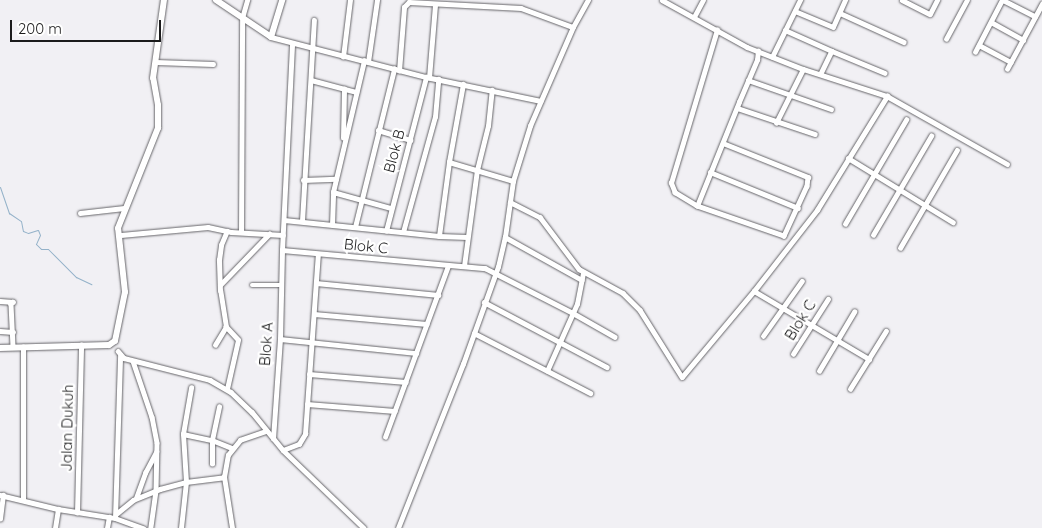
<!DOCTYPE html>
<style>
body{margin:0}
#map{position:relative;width:1042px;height:528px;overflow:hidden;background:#f1f0f4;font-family:Quicksand,sans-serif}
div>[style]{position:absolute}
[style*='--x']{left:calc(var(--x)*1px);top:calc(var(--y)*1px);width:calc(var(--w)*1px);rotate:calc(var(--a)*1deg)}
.stream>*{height:1px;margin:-0.5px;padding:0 0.5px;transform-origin:0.5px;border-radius:0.5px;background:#94b2c9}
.roads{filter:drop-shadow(0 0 1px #666569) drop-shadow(0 0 1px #666569)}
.street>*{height:4.5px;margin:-2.25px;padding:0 2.25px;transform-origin:2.25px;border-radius:2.25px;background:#fff}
.secondary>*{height:6px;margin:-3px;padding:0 3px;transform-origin:3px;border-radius:3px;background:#fff}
span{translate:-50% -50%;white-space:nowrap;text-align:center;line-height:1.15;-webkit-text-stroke:4.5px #fff;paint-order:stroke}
.street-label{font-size:15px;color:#1b1b1c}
.scale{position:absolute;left:10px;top:20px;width:151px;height:22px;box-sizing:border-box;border:2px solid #1b1b1c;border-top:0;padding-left:6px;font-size:15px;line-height:18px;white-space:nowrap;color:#1b1b1c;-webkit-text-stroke:4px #fff;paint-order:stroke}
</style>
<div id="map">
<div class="stream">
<i style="--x:0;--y:187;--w:28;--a:71"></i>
<i style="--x:9;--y:213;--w:14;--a:34"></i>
<i style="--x:21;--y:221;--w:10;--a:79"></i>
<i style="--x:23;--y:231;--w:5;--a:22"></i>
<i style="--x:28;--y:233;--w:10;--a:-17"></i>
<i style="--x:38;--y:230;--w:5;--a:68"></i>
<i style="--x:40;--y:235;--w:10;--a:114"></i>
<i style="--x:36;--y:244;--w:7;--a:45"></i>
<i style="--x:41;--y:249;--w:7;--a:0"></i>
<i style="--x:48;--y:249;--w:40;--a:45"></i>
<i style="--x:76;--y:277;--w:17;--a:25"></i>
</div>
<div class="roads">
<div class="street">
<i style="--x:662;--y:0;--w:97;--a:28.9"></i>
<i style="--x:747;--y:47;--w:60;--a:21.4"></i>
<i style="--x:803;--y:69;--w:88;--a:17.8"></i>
<i style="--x:902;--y:0;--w:31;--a:27"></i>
<i style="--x:930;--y:14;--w:16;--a:-63"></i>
<i style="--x:1003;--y:0;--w:36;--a:27"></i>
<i style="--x:795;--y:11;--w:41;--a:22.8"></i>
<i style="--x:833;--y:27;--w:30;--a:-66"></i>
<i style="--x:840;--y:13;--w:70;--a:24.4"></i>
<i style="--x:694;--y:17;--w:19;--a:-62"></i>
<i style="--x:991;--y:22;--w:37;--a:29"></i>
<i style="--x:785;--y:30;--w:51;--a:24.1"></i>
<i style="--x:832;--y:51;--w:25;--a:116"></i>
<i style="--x:271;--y:37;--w:160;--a:14.5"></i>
<i style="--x:426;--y:77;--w:117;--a:11.8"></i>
<i style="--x:946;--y:39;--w:44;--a:-61.7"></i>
<i style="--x:979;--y:45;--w:36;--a:28"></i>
<i style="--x:832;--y:51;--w:57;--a:22.5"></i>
<i style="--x:975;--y:52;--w:59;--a:-62.6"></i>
<i style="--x:343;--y:57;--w:57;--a:-83"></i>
<i style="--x:772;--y:57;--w:64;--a:-63.8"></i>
<i style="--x:156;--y:62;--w:57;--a:2"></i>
<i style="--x:368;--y:62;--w:63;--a:-81.7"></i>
<i style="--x:1007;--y:69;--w:74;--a:-61.7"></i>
<i style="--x:399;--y:71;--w:64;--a:-85.5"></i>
<i style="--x:404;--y:7;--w:7;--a:-45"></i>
<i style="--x:409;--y:2;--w:112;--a:3.1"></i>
<i style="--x:521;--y:8;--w:55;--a:20.1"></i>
<i style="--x:429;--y:78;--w:73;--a:-85.3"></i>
<i style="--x:311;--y:80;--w:47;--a:14.9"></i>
<i style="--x:748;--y:80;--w:88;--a:19.3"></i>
<i style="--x:737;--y:108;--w:82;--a:18.4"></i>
<i style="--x:776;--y:123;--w:60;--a:-63.4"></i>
<i style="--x:378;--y:130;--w:34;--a:17"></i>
<i style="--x:343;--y:138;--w:49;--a:-88.8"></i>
<i style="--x:723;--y:143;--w:92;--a:21.8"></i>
<i style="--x:808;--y:177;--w:9;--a:96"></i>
<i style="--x:807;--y:186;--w:55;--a:114.7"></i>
<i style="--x:784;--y:236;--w:92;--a:-161"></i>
<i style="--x:697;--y:206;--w:112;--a:-68"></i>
<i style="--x:739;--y:102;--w:46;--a:-66.8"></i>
<i style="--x:757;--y:60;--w:9;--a:-84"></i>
<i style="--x:848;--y:158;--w:123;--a:31.4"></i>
<i style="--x:449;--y:162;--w:67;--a:16.5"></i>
<i style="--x:710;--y:172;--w:95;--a:22.2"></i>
<i style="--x:303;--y:180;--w:33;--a:-2"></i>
<i style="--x:333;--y:192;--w:60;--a:15.4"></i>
<i style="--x:510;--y:202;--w:34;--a:27"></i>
<i style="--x:540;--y:217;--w:65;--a:53.1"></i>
<i style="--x:579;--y:269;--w:50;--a:28.6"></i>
<i style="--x:623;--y:293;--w:24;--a:45"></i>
<i style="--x:640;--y:310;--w:79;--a:57.9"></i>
<i style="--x:682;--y:377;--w:112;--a:-50.1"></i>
<i style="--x:754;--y:291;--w:103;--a:-52.1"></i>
<i style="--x:817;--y:210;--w:134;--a:-58.4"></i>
<i style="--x:887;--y:96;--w:138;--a:29.5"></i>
<i style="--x:697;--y:206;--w:26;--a:-149"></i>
<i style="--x:675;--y:193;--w:11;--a:-112"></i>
<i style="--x:671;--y:183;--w:160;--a:-73.3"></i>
<i style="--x:80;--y:213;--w:44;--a:-6.5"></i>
<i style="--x:284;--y:220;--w:156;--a:5.9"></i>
<i style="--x:439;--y:236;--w:28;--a:2"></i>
<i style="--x:302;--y:221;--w:201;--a:-86.6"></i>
<i style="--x:845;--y:224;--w:121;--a:-59.6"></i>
<i style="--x:332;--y:225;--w:33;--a:-88"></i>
<i style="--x:333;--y:192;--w:135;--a:-76.7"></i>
<i style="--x:355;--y:227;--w:163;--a:-76.1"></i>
<i style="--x:386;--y:231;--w:159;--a:-75.4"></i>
<i style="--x:241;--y:232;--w:214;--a:-89.7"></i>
<i style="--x:242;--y:18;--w:19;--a:-74"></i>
<i style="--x:403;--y:232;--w:119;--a:-74.5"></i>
<i style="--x:435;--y:117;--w:38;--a:-85"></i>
<i style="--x:121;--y:235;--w:87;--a:-5.3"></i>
<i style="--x:208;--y:227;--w:24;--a:12"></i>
<i style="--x:231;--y:232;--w:52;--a:3.3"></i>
<i style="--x:873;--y:235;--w:115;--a:-59.6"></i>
<i style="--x:439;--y:236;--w:75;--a:-82.3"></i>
<i style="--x:449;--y:162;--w:79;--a:-79.8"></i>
<i style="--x:505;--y:237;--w:88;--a:29.2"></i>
<i style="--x:900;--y:248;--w:113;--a:-59.8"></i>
<i style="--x:282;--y:250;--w:204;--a:5.1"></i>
<i style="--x:485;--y:268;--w:99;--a:27.1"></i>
<i style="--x:573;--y:313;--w:48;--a:29.7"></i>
<i style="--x:464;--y:266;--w:97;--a:-82.3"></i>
<i style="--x:477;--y:170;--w:45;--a:-76"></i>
<i style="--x:488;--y:126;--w:36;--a:-84"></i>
<i style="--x:316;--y:283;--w:123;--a:5.6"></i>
<i style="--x:220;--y:285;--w:71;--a:-46.1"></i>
<i style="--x:252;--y:285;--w:29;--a:0"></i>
<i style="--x:754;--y:291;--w:134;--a:30.6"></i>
<i style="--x:0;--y:301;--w:13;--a:4"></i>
<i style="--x:13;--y:302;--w:3;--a:135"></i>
<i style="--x:11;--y:304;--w:42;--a:87.3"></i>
<i style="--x:484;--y:302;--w:139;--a:27.9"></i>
<i style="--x:314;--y:314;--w:113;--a:5.1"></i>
<i style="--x:0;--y:331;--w:13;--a:4"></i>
<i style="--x:474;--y:333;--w:131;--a:27.3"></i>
<i style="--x:763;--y:336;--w:67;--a:-54.7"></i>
<i style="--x:280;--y:339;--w:137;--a:5.9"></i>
<i style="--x:215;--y:345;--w:21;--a:-59"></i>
<i style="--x:118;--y:351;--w:9;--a:49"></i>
<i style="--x:124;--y:358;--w:89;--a:14.3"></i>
<i style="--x:210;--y:380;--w:24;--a:30"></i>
<i style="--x:231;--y:392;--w:29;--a:44"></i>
<i style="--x:252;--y:412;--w:49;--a:50.8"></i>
<i style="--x:283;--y:450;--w:112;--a:43.9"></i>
<i style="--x:793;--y:354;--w:65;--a:-57.5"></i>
<i style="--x:133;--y:361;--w:59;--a:71.3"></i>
<i style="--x:152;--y:417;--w:26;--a:79"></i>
<i style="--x:157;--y:443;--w:48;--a:91.2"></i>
<i style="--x:156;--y:491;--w:37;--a:98"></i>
<i style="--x:547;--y:371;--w:73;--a:-65.9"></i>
<i style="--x:577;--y:304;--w:32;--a:-79"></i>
<i style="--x:819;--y:371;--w:69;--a:-59.3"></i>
<i style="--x:309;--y:374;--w:97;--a:4.7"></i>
<i style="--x:227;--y:389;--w:50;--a:-77.3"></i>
<i style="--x:238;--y:340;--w:18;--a:-133"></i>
<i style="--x:226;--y:327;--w:36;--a:-99"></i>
<i style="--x:220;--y:291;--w:31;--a:-92"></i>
<i style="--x:219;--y:260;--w:15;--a:-82"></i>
<i style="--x:221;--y:245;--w:15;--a:-67"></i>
<i style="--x:850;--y:389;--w:68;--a:-58.2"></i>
<i style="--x:307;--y:404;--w:88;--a:4.5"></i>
<i style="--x:183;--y:434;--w:30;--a:12"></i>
<i style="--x:212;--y:440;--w:22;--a:22"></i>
<i style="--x:385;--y:437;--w:182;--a:-69.8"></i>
<i style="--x:273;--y:439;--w:100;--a:-86"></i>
<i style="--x:280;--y:339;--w:89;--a:-88.7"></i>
<i style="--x:282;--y:250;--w:206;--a:-87.2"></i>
<i style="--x:283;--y:450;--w:17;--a:-21"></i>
<i style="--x:299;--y:444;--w:12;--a:-59"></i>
<i style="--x:305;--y:434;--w:180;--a:-85.9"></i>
<i style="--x:212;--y:464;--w:24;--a:-90"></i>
<i style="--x:212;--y:440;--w:34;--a:-78"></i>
<i style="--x:0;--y:495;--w:60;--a:13.6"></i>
<i style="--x:58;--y:509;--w:58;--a:9"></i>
<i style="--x:115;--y:518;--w:30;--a:20"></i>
<i style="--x:136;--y:498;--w:27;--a:-70"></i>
<i style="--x:145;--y:473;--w:24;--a:-62"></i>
<i style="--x:23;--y:500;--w:153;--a:-90"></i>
<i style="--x:77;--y:513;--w:168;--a:-88.6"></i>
<i style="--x:116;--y:514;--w:22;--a:-39"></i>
<i style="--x:133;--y:500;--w:29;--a:-22"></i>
<i style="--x:160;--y:489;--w:27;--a:-15"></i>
<i style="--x:186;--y:482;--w:38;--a:-7"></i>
<i style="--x:115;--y:518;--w:163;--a:-88.2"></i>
<i style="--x:0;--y:519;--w:24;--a:-83"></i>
<i style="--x:55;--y:528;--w:19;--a:-81"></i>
<i style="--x:107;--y:528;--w:11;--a:-80"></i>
<i style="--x:181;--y:528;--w:46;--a:-83.8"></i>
<i style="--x:186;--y:482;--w:48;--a:-93.6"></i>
<i style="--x:183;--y:434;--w:47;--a:-80.1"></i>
<i style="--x:232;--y:528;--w:52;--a:-98.9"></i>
<i style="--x:224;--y:477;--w:22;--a:-80"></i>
<i style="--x:228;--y:455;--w:19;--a:-51"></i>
<i style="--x:240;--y:440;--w:28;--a:-19"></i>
<i style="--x:398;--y:528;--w:176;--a:-68.4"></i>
<i style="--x:463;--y:364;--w:103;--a:-70.2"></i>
<i style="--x:498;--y:267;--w:31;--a:-77"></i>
<i style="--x:505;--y:237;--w:57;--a:-81.9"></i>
<i style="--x:513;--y:181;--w:58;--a:-72.8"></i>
<i style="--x:530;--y:126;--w:108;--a:-66.5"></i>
<i style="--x:573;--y:27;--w:31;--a:-61"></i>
</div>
<div class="secondary">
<i style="--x:216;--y:0;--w:66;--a:33.9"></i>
<i style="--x:271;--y:37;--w:39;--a:-73"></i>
<i style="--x:0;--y:348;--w:109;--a:-1.6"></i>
<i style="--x:109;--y:345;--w:7;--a:-34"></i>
<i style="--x:115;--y:341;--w:50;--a:-78.5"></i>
<i style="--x:125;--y:292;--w:64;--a:-96.2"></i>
<i style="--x:118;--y:228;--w:108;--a:-68.2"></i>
<i style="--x:158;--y:128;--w:23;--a:-90"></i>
<i style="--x:158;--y:105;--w:27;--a:-100"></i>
<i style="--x:153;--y:78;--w:79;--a:-82"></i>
</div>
</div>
<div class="street-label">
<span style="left:394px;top:151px;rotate:-75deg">Blok B</span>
<span style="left:366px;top:246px;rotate:6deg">Blok C</span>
<span style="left:800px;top:320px;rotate:-58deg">Blok C</span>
<span style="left:266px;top:344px;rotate:-86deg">Blok A</span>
<span style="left:67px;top:428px;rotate:-89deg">Jalan Dukuh</span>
</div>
<div class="scale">200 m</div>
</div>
